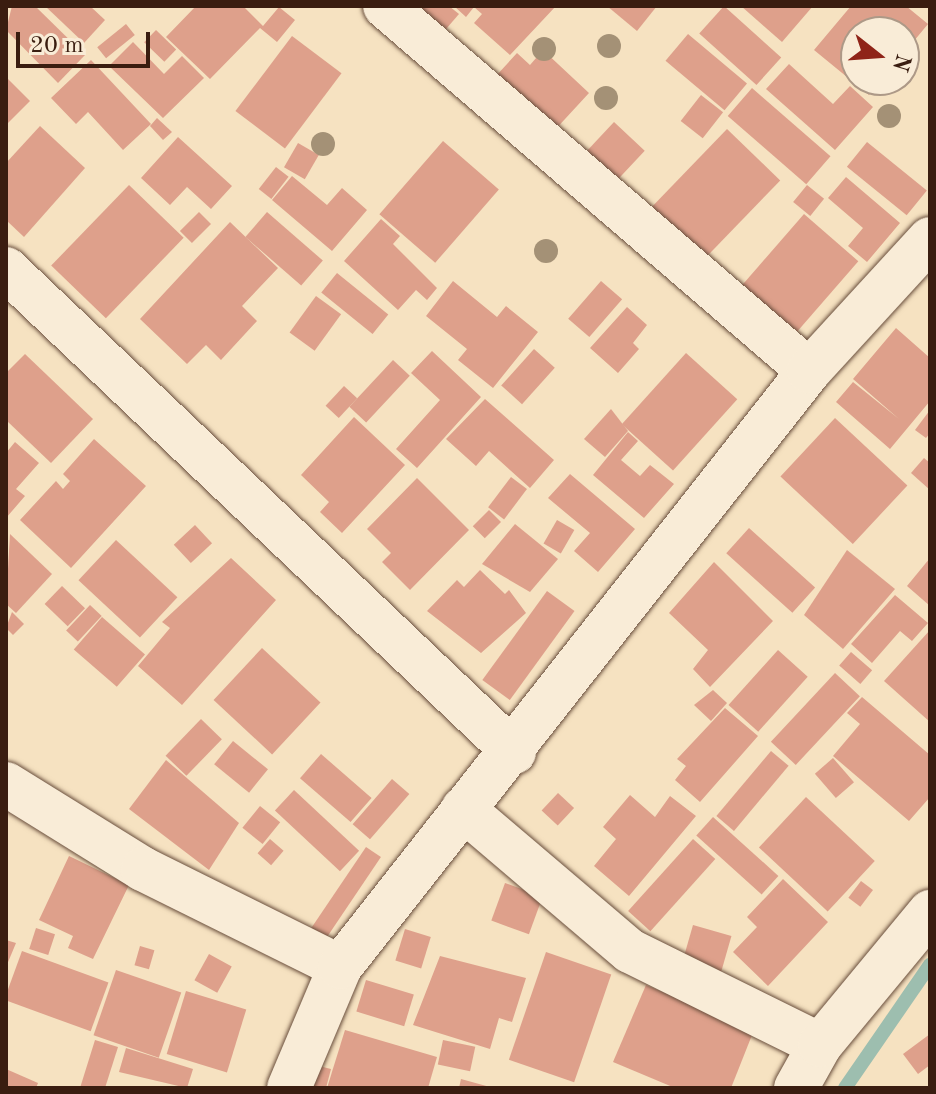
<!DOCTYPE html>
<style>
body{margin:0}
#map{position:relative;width:936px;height:1094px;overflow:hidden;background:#f6e2c1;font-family:"Old Standard TT",serif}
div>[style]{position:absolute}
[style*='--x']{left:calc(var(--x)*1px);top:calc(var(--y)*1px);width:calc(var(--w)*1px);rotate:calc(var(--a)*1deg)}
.stream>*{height:14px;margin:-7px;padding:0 7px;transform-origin:7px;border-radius:7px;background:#9dbeaf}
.building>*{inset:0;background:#dea08b;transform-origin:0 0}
.roads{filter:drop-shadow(0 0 2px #694e3c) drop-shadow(0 0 2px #694e3c)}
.minor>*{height:44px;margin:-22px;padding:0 22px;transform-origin:22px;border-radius:22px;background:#f9ecd7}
.trees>*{width:24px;height:24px;margin:-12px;border-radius:50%;background:#a49176}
span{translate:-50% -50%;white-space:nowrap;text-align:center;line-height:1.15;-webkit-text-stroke:6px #f9ecd7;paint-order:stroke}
.frame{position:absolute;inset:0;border:8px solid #3a1d10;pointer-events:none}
.north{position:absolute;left:840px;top:16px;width:80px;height:80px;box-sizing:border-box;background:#f9ecd7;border:2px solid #ad9987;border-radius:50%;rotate:107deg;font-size:22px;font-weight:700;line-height:32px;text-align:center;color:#3a1d10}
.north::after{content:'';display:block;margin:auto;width:28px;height:36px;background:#8f2418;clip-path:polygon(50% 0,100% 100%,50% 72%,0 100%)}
.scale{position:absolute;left:16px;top:32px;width:134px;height:36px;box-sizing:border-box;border:4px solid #3a1d10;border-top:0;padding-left:10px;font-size:24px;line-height:28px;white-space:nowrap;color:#3a1d10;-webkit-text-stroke:6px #f9ecd7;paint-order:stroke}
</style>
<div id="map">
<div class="stream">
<i style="--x:845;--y:1088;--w:150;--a:-55.4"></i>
</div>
<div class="building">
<i style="clip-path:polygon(12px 6px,35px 6px,85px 55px,58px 83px,6px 30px)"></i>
<i style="clip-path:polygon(45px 6px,90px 6px,105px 20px,84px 43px)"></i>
<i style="clip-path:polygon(196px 6px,243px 6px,263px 26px,279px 7px,295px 20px,277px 42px,260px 28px,210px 79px,166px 37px)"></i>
<i style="clip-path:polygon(419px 6px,449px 6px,459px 14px,440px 36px,413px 12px)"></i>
<i style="clip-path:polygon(454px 6px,556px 6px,510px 55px,474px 23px,482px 14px,474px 7px,466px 17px)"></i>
<i style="clip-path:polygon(607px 6px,657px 6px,637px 31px)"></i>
<i style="left:724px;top:6px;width:77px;height:37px;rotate:42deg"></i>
<i style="clip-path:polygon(741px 6px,813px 6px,782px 42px)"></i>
<i style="clip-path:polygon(851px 6px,906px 6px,928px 24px,904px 53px,904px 32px,856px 32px,856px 80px,881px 80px,869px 95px,814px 50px)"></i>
<i style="left:126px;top:24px;width:14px;height:37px;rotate:51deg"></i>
<i style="left:156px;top:30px;width:28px;height:17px;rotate:44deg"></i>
<i style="left:688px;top:34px;width:77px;height:35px;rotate:40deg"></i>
<i style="left:292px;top:36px;width:62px;height:94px;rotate:37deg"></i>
<i style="clip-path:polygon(133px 42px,164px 74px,182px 56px,204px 78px,163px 118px,109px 66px)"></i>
<i style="clip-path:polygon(543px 50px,589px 93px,553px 132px,495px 77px,517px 53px,530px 65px)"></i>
<i style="clip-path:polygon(91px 60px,151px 124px,123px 150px,88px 112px,76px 124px,51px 98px)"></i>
<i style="clip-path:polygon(789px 64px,833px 104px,850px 86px,873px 107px,835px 150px,766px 89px)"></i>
<i style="clip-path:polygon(6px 77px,30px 101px,6px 125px)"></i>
<i style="left:752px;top:88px;width:104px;height:37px;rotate:41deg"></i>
<i style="left:701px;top:95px;width:28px;height:33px;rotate:38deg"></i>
<i style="clip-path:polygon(157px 118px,172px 132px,163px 140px,150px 126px)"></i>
<i style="left:614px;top:122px;width:42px;height:47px;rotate:43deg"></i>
<i style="clip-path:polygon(40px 126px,85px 168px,24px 237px,6px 220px,6px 163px)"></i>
<i style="left:727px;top:129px;width:74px;height:117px;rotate:44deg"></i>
<i style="clip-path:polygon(178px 137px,232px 186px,211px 209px,187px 187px,170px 205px,141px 178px)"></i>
<i style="left:443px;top:141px;width:74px;height:97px;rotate:41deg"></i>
<i style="left:867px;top:142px;width:77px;height:32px;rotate:39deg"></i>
<i style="left:298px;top:143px;width:24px;height:28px;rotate:30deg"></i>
<i style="left:276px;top:167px;width:16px;height:28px;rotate:38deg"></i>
<i style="clip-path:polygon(292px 176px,327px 205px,342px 188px,367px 210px,332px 251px,272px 200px)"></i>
<i style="clip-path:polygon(846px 177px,900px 223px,867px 262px,848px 246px,863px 228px,828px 198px)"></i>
<i style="left:129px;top:185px;width:76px;height:112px;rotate:44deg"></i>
<i style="left:807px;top:185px;width:22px;height:22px;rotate:39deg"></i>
<i style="left:199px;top:212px;width:17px;height:27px;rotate:45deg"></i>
<i style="left:267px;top:212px;width:74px;height:33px;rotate:41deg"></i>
<i style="left:804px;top:214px;width:72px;height:110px;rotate:41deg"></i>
<i style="clip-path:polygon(381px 219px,400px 236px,393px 244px,437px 288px,427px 300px,416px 290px,398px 310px,344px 261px)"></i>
<i style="clip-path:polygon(230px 222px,278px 268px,242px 306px,257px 321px,221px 360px,206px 345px,187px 364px,140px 319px)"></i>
<i style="left:337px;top:273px;width:66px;height:25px;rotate:39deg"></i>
<i style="clip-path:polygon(453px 281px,497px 317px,506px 306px,538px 332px,493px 388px,458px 360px,467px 349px,426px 316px)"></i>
<i style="left:601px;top:281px;width:28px;height:50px;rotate:41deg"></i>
<i style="left:316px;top:296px;width:31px;height:45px;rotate:36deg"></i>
<i style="clip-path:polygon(627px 307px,647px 325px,633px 343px,639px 349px,618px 373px,590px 348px)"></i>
<i style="clip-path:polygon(896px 328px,930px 358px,930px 401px,890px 449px,836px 402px,853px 382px,899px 419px,853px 379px)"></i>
<i style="left:534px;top:349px;width:28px;height:49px;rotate:42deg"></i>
<i style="clip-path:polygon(432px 351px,481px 397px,417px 468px,396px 449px,440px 400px,411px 373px)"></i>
<i style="left:686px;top:353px;width:69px;height:96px;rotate:42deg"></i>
<i style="clip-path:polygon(25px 354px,93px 419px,51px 463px,6px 420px,6px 373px)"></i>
<i style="left:393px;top:360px;width:23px;height:64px;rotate:43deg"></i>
<i style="left:344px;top:386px;width:18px;height:27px;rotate:43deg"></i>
<i style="clip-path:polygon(485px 399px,554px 460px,530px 488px,489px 451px,476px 466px,446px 439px)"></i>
<i style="clip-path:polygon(611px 409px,628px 431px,605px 457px,584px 439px)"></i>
<i style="clip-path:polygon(930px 410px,930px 433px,926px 438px,915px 430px)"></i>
<i style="clip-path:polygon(354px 417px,405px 465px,342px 533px,320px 512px,329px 502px,301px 475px)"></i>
<i style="left:835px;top:418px;width:99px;height:80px;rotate:43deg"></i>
<i style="clip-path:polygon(628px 432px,638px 441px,621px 460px,640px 476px,650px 465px,674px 484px,644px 518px,593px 475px)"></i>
<i style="clip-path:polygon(94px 439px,146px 486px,71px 568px,20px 520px,56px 481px,63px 489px,70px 481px,63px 474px)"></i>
<i style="clip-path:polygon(15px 442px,39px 463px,16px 489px,25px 496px,6px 518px,6px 453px)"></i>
<i style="clip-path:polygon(924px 458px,930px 463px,930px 490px,911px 473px)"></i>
<i style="clip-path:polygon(570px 474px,635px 529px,598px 572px,574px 551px,590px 533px,548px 498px)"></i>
<i style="left:511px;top:477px;width:20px;height:38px;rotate:37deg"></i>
<i style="clip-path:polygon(417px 478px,469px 530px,410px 590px,382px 562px,391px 553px,367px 529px)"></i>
<i style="left:489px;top:510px;width:17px;height:23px;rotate:45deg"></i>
<i style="left:557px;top:520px;width:20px;height:27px;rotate:30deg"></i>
<i style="clip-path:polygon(515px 524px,558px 559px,530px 592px,482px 564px)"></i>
<i style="left:195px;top:525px;width:25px;height:29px;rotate:47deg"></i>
<i style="left:749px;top:528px;width:89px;height:34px;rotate:42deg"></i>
<i style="clip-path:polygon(10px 534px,52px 574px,16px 613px,6px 604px)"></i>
<i style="left:116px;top:540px;width:84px;height:55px;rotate:43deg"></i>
<i style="clip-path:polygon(847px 550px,895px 589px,843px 649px,804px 615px)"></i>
<i style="clip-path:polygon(231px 558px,276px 600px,182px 705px,138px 666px,170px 628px,162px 622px)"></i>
<i style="clip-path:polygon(930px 558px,930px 606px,907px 586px)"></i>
<i style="clip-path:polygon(714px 562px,773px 621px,710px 687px,693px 669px,708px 650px,669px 613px)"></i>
<i style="clip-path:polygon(480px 570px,505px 594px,509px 590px,526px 613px,481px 653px,427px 611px,457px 580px,464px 587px)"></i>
<i style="left:62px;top:586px;width:32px;height:25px;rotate:44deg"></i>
<i style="left:547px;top:591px;width:34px;height:110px;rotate:36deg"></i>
<i style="clip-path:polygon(895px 595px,928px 623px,912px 641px,900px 631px,872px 663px,851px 644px)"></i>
<i style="left:90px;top:605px;width:16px;height:35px;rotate:43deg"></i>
<i style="clip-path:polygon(12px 612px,24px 624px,13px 635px,6px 628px)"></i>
<i style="left:102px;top:617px;width:57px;height:43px;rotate:41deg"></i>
<i style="clip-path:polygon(930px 630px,930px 722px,884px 681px)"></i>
<i style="left:262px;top:648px;width:80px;height:71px;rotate:43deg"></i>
<i style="left:778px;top:650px;width:40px;height:74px;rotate:42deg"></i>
<i style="left:851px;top:652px;width:28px;height:18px;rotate:41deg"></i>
<i style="left:835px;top:673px;width:34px;height:94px;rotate:43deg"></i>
<i style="clip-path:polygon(713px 690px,727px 703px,711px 721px,694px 705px)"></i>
<i style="clip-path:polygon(862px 697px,930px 755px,930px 797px,909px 821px,833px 756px,860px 724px,847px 713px)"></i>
<i style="clip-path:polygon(725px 708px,758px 736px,700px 802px,675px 780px,686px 766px,677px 759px)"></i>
<i style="left:201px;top:719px;width:29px;height:51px;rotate:44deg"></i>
<i style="left:233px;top:741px;width:45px;height:30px;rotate:39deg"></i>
<i style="left:771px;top:751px;width:23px;height:85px;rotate:40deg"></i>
<i style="left:321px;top:754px;width:67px;height:32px;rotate:41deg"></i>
<i style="left:833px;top:758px;width:32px;height:24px;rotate:49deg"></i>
<i style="clip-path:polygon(166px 760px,239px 823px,209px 870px,129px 809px)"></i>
<i style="left:392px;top:779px;width:23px;height:60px;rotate:41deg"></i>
<i style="left:294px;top:790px;width:89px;height:28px;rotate:43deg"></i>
<i style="left:558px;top:793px;width:22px;height:24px;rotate:43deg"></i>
<i style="clip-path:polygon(630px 795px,655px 817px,670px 796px,696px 816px,629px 896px,594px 866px,616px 839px,603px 827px)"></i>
<i style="left:806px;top:797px;width:94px;height:69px;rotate:43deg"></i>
<i style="left:260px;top:806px;width:26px;height:28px;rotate:39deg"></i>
<i style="left:713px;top:817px;width:88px;height:25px;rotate:42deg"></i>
<i style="left:270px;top:839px;width:18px;height:19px;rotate:41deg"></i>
<i style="left:693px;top:839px;width:30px;height:97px;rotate:42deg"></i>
<i style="left:366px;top:847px;width:18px;height:112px;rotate:34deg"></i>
<i style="clip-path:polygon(69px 856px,129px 885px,93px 959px,68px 948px,73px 936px,39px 920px)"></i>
<i style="clip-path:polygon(783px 879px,828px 922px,768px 986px,733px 952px,757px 927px,747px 917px)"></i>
<i style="left:861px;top:881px;width:15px;height:21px;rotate:37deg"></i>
<i style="left:505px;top:883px;width:40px;height:40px;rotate:20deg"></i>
<i style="left:693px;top:925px;width:40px;height:38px;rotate:16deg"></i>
<i style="left:36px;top:928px;width:20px;height:22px;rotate:18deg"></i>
<i style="left:405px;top:929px;width:27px;height:33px;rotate:17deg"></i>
<i style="clip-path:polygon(6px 940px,16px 943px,6px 967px)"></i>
<i style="left:140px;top:946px;width:15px;height:20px;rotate:16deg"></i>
<i style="left:22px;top:951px;width:92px;height:52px;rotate:20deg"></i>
<i style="left:546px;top:952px;width:69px;height:114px;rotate:19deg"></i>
<i style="left:209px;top:954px;width:26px;height:30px;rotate:29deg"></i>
<i style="clip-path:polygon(440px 956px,526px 978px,512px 1022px,499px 1018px,490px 1049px,413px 1025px)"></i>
<i style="left:116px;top:970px;width:69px;height:69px;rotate:19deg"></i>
<i style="left:366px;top:980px;width:50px;height:33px;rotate:17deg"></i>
<i style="clip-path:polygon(646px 985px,754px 1030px,731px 1088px,675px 1088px,613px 1062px)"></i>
<i style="left:186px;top:991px;width:63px;height:66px;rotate:17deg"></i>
<i style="clip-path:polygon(345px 1030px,437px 1057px,428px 1088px,327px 1088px)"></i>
<i style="clip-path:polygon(930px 1034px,930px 1065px,918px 1074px,903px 1054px)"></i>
<i style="clip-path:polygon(95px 1040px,118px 1047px,105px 1088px,80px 1088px)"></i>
<i style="left:443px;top:1040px;width:33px;height:25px;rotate:12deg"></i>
<i style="clip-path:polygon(126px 1048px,193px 1069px,187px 1088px,119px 1072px)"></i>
<i style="clip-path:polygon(319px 1066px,331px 1069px,326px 1088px,313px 1088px)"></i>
<i style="clip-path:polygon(6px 1069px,38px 1083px,36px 1088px,6px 1088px)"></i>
<i style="clip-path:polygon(461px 1079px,490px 1087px,490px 1088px,459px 1088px)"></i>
</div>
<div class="roads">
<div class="minor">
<i style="--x:385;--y:6;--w:559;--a:40.72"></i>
<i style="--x:6;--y:269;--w:701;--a:43.55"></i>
<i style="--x:6;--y:784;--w:161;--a:31.8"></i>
<i style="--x:143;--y:869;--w:220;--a:26.4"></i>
<i style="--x:463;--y:809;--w:219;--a:40.4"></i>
<i style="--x:630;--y:951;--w:212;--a:26.3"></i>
<i style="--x:289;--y:1088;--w:131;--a:-67.1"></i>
<i style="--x:340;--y:967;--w:758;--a:-51.8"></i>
<i style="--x:809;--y:371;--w:179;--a:-47.5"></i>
<i style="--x:796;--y:1088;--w:49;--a:-60.8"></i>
<i style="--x:820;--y:1045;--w:173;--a:-50.4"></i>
</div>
</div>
<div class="trees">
<i style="left:609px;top:46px"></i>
<i style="left:544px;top:49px"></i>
<i style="left:606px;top:98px"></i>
<i style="left:889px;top:116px"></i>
<i style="left:323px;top:144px"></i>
<i style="left:546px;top:251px"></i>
</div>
<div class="frame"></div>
<div class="north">N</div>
<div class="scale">20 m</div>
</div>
